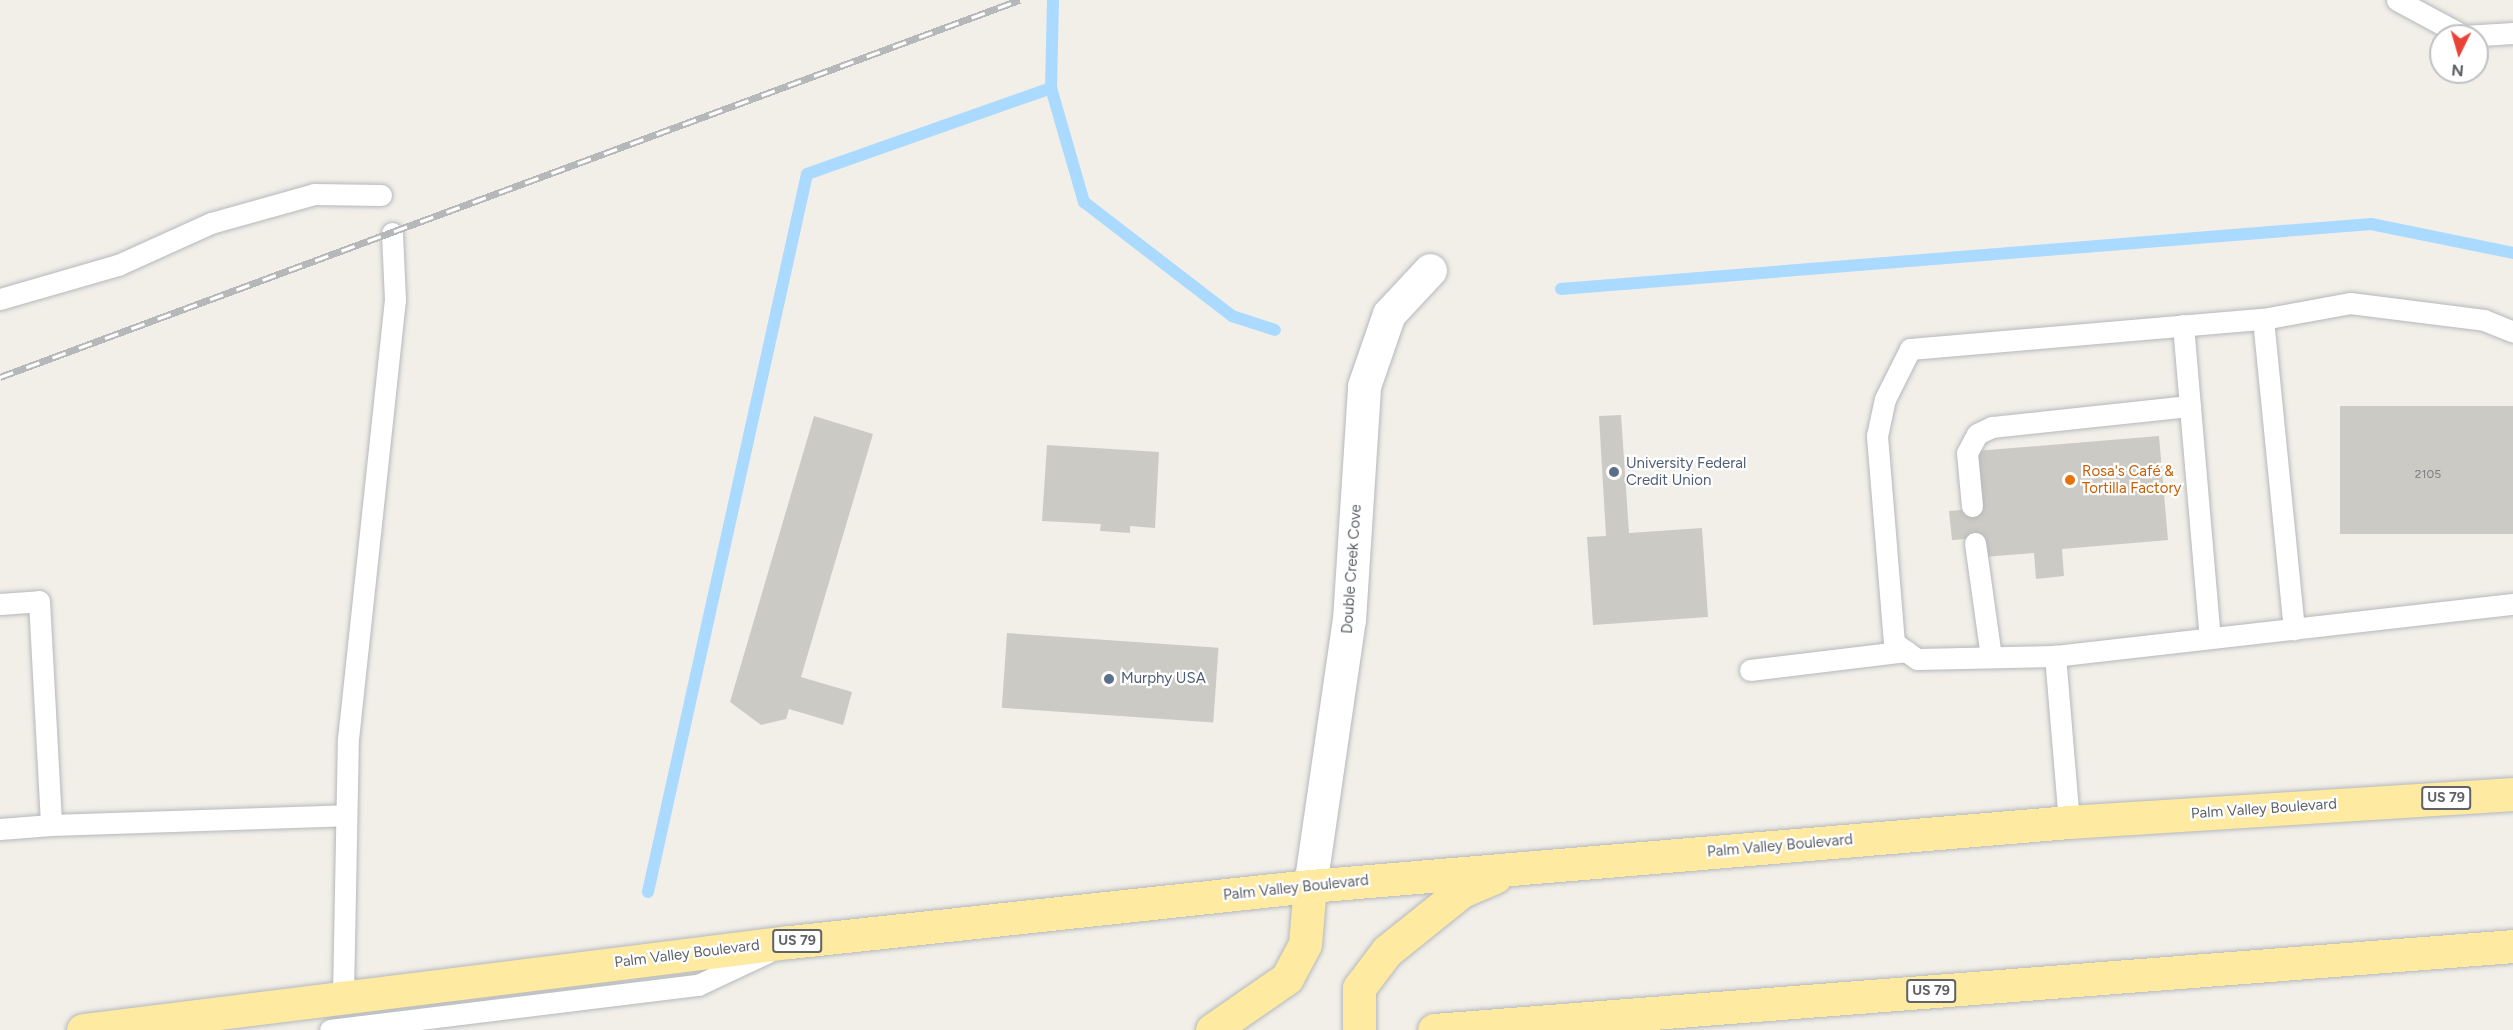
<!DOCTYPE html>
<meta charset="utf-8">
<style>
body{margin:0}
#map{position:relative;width:2513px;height:1030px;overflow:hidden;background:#f1efe8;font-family:Figtree,sans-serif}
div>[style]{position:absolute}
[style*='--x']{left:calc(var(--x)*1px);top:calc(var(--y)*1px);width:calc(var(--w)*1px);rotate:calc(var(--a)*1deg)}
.stream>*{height:12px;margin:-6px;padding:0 6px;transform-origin:6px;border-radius:6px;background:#aadaff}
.building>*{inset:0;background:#cccac5;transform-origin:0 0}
.roads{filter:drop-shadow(0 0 2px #b5b8bc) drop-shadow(0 0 2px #b5b8bc)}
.service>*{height:21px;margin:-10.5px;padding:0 10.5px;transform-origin:10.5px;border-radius:10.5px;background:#fff}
.minor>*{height:33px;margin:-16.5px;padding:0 16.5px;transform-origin:16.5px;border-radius:16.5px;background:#fff}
.trunk>*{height:33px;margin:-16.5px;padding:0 16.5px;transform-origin:16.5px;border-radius:16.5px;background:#feeaa1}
.rail>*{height:7px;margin-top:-3.5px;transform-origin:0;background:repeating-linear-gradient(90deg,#fff 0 14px,#b6b7b8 0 28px);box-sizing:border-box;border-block:2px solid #b6b7b8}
.dots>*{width:16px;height:16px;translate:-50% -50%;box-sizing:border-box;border:3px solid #fff;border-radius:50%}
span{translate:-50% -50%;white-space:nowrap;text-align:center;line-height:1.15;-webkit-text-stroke:4.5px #fff;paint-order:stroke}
.number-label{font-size:12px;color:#7a7d7f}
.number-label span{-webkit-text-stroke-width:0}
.shield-label span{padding:2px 4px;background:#fff;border:2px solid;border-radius:4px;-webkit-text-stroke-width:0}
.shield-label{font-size:14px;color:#5f6368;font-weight:700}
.service-label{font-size:15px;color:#4e5e75}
.left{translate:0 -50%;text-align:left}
.food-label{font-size:15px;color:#c56008}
.street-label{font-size:15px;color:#5f6368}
.north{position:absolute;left:2429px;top:24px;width:60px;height:60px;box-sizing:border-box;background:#fff;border:2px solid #bfc1c3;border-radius:50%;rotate:185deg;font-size:16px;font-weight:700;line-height:24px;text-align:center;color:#5f6368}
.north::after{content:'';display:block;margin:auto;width:21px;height:27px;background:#ea4335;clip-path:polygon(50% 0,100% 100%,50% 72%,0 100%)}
</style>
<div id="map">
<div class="stream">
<i style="--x:1053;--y:0;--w:88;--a:91.3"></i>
<i style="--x:1051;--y:88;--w:119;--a:73.9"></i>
<i style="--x:1084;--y:202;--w:187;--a:37.6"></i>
<i style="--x:1232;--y:316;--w:45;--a:18"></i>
<i style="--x:1561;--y:289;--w:813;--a:-4.59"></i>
<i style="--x:2371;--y:224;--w:145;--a:11.5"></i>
<i style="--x:648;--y:892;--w:735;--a:-77.51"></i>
<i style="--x:807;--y:174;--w:259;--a:-19.4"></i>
</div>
<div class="building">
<i style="left:2513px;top:406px;width:128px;height:173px;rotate:90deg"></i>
<i style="clip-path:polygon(1621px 415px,1629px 533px,1702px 528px,1708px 617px,1593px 625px,1587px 537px,1606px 536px,1599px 416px)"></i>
<i style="clip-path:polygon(814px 416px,873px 434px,801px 677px,852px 692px,843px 725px,789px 709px,786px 719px,761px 725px,730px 702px)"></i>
<i style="clip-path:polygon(2159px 436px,2168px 540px,2062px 549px,2064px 576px,2036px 579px,2034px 553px,1983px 557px,1981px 538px,1952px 540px,1949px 511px,1981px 508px,1976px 451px)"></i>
<i style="clip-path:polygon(1047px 445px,1159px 452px,1155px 528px,1130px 526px,1130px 533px,1100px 531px,1101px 524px,1042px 521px)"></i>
<i style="left:1007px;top:633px;width:212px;height:75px;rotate:4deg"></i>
</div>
<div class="roads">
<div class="service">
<i style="--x:2397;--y:0;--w:76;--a:28.2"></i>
<i style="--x:2464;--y:36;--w:49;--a:-3.5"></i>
<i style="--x:0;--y:299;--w:123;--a:-16.1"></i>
<i style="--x:118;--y:265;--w:102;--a:-24.3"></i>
<i style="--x:211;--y:223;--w:107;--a:-15.7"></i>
<i style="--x:314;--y:194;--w:67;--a:0.9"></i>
<i style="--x:2263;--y:319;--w:312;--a:84.3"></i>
<i style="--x:2183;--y:325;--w:314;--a:85.1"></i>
<i style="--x:1972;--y:506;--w:53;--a:-95.4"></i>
<i style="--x:1967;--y:453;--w:21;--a:-62"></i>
<i style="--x:1977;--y:434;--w:17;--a:-25"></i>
<i style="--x:1992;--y:427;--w:199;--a:-6.1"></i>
<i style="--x:1975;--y:543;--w:115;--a:82"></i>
<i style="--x:0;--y:604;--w:39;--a:-4"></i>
<i style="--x:39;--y:601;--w:224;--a:86.9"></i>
<i style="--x:51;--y:825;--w:295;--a:-1.9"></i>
<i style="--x:2055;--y:656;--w:461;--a:-6.5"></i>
<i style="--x:1750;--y:670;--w:157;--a:-6.9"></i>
<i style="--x:2069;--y:822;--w:167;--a:-94.8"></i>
<i style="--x:2055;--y:656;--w:138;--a:178.8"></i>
<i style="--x:1917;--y:659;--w:28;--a:-145"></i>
<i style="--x:1894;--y:643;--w:208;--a:-94.7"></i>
<i style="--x:1877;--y:436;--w:38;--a:-78"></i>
<i style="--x:1885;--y:399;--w:56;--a:-63.4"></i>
<i style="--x:1910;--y:349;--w:354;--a:-4.9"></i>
<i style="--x:2263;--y:319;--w:88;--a:-10.4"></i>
<i style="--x:2350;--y:303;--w:135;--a:7.2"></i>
<i style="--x:2484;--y:320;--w:31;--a:22"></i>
<i style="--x:0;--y:829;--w:51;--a:-4.5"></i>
<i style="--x:343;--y:995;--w:256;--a:-88.9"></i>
<i style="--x:348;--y:739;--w:442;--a:-83.9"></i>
<i style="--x:395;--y:300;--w:67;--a:-92.6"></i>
<i style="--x:330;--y:1030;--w:371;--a:-7"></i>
<i style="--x:698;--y:985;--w:77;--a:-25.2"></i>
</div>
<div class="minor">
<i style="--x:1310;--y:886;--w:269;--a:-81.7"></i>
<i style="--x:1349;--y:620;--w:234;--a:-86.3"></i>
<i style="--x:1364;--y:386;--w:76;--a:-70.9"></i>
<i style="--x:1389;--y:314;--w:60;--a:-47"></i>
</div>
<div class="trunk">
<i style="--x:83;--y:1030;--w:712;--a:-7.1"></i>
<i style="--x:790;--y:942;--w:523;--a:-6.15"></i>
<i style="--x:1310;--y:886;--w:762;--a:-4.82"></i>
<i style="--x:2069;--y:822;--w:445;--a:-3.6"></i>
<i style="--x:1212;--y:1030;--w:91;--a:-34.7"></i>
<i style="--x:1287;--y:978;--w:38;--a:-62"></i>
<i style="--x:1305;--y:944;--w:58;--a:-85.1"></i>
<i style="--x:1359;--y:1030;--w:42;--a:-90"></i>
<i style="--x:1359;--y:988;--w:46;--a:-52.9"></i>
<i style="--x:1387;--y:951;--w:96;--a:-38.7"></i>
<i style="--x:1462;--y:891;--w:36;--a:-23"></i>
<i style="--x:1434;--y:1030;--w:1082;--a:-4.45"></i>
</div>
</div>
<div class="rail">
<i style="--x:0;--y:377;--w:1087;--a:-20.3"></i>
</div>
<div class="dots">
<i style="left:1614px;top:472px;background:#5c6f8a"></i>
<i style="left:2070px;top:480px;background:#e8710a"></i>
<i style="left:1109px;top:679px;background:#5c6f8a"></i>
</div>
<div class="number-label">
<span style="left:2428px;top:475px">2105</span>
</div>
<div class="shield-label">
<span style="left:2446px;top:798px">US 79</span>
<span style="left:797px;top:941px">US 79</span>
<span style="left:1931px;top:991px">US 79</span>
</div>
<div class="service-label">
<span class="left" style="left:1626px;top:472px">University Federal<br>Credit Union</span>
<span class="left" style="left:1121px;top:679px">Murphy USA</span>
</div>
<div class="food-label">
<span class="left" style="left:2082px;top:480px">Rosa's Café &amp;<br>Tortilla Factory</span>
</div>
<div class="street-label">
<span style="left:1352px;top:569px;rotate:-86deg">Double Creek Cove</span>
<span style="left:2264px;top:809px;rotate:-4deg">Palm Valley Boulevard</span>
<span style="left:1780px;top:846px;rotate:-5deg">Palm Valley Boulevard</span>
<span style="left:1296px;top:888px;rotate:-6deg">Palm Valley Boulevard</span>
<span style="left:687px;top:954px;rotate:-7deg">Palm Valley Boulevard</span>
</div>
<div class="north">N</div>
</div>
